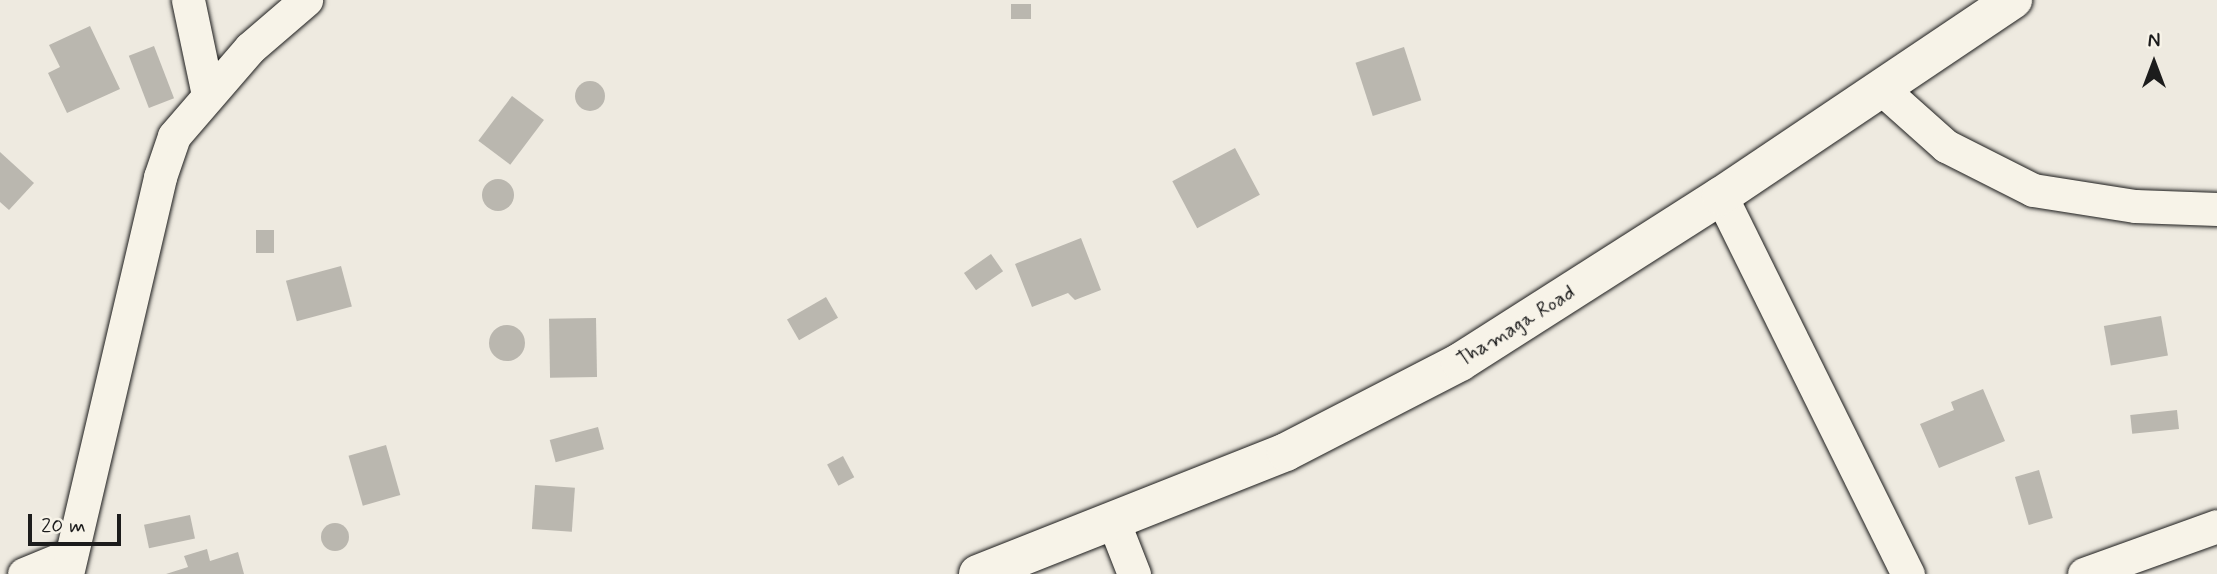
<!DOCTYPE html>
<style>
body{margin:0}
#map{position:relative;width:2217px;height:574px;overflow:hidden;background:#eeeae0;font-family:Mynerve,sans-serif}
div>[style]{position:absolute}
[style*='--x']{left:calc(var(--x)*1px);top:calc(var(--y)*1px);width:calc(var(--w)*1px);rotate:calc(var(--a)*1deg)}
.building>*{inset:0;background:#bab7af;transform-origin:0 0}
.round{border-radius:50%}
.roads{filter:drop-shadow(0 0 2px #1c1c1c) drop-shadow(0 0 2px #1c1c1c)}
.street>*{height:33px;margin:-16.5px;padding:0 16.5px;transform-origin:16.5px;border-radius:16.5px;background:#f7f3e8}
.secondary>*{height:38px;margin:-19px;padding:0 19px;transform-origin:19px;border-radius:19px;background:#f7f3e8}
span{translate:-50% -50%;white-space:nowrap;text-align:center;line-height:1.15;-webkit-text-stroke:7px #f7f3e8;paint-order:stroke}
.street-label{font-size:21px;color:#1c1c1c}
.north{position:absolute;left:2119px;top:28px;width:70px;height:70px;-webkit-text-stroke:5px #f7f3e8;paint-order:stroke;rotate:0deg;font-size:19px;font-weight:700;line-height:28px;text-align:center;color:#1c1c1c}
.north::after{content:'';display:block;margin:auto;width:24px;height:32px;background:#1c1c1c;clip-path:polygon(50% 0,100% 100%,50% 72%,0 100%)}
.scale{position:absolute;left:28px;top:514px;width:93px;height:32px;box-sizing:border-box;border:4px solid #1c1c1c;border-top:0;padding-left:9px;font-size:21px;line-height:24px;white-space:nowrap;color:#1c1c1c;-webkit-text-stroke:5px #f7f3e8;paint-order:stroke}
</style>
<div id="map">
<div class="building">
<i style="left:1031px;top:4px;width:15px;height:20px;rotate:90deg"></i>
<i style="clip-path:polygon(90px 26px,120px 89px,67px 113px,48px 73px,60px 67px,49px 45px)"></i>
<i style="left:154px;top:46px;width:56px;height:27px;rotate:69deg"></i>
<i style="left:1404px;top:47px;width:56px;height:51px;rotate:72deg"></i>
<i class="round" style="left:575px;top:81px;width:30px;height:30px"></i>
<i style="left:512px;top:96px;width:40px;height:56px;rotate:37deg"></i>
<i style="left:1235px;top:148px;width:53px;height:71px;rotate:62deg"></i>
<i style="clip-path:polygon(0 152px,34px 183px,9px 210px,0 202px)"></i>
<i class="round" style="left:482px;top:179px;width:32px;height:32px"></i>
<i style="left:256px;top:230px;width:18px;height:23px"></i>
<i style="clip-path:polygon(1081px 238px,1101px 290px,1075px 300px,1068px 293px,1032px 307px,1015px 264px)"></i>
<i style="left:991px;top:254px;width:21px;height:33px;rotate:55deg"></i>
<i style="left:341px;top:266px;width:42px;height:57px;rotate:75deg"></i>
<i style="left:826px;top:297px;width:24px;height:45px;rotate:60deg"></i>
<i style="left:2161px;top:316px;width:40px;height:58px;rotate:80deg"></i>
<i style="left:596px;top:318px;width:59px;height:47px;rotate:89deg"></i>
<i class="round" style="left:489px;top:325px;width:36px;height:36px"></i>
<i style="clip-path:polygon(1983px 389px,2005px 441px,1939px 468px,1920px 424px,1954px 410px,1951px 402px)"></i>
<i style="left:2177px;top:410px;width:19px;height:47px;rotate:84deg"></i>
<i style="left:598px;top:427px;width:23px;height:50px;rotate:75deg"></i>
<i style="left:386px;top:445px;width:52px;height:39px;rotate:74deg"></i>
<i style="left:843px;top:456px;width:24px;height:18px;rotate:62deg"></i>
<i style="left:2039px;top:470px;width:50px;height:25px;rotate:74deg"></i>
<i style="left:535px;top:485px;width:40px;height:44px;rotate:4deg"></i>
<i style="left:190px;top:515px;width:24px;height:47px;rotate:78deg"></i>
<i class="round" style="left:321px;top:523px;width:28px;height:28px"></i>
<i style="clip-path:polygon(207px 549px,210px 561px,238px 552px,244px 574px,166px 574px,188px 567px,184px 556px)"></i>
</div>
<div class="roads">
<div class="street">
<i style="--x:188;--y:0;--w:97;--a:78.1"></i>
<i style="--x:1882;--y:89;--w:86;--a:41.7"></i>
<i style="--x:1946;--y:146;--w:97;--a:26.8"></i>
<i style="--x:2033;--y:190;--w:103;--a:8.9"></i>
<i style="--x:2135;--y:206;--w:82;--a:2.1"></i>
<i style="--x:1721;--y:196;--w:422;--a:63.7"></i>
<i style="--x:1114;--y:523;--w:55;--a:68.6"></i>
<i style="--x:24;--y:574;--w:50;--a:-22.4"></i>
<i style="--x:67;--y:574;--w:408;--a:-76.8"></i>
<i style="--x:160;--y:177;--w:43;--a:-71.1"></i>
<i style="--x:174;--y:136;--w:116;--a:-49.2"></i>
<i style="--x:250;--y:48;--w:74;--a:-40.6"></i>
<i style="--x:2084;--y:574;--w:141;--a:-19.8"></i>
</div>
<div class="secondary">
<i style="--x:978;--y:574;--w:331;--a:-21.6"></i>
<i style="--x:1286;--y:452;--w:196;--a:-27.3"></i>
<i style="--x:1460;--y:362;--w:309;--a:-32.5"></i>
<i style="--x:1721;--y:196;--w:352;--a:-33.9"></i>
</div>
</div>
<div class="street-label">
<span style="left:1516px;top:326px;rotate:-32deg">Thamaga Road</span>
</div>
<div class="north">N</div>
<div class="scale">20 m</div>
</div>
